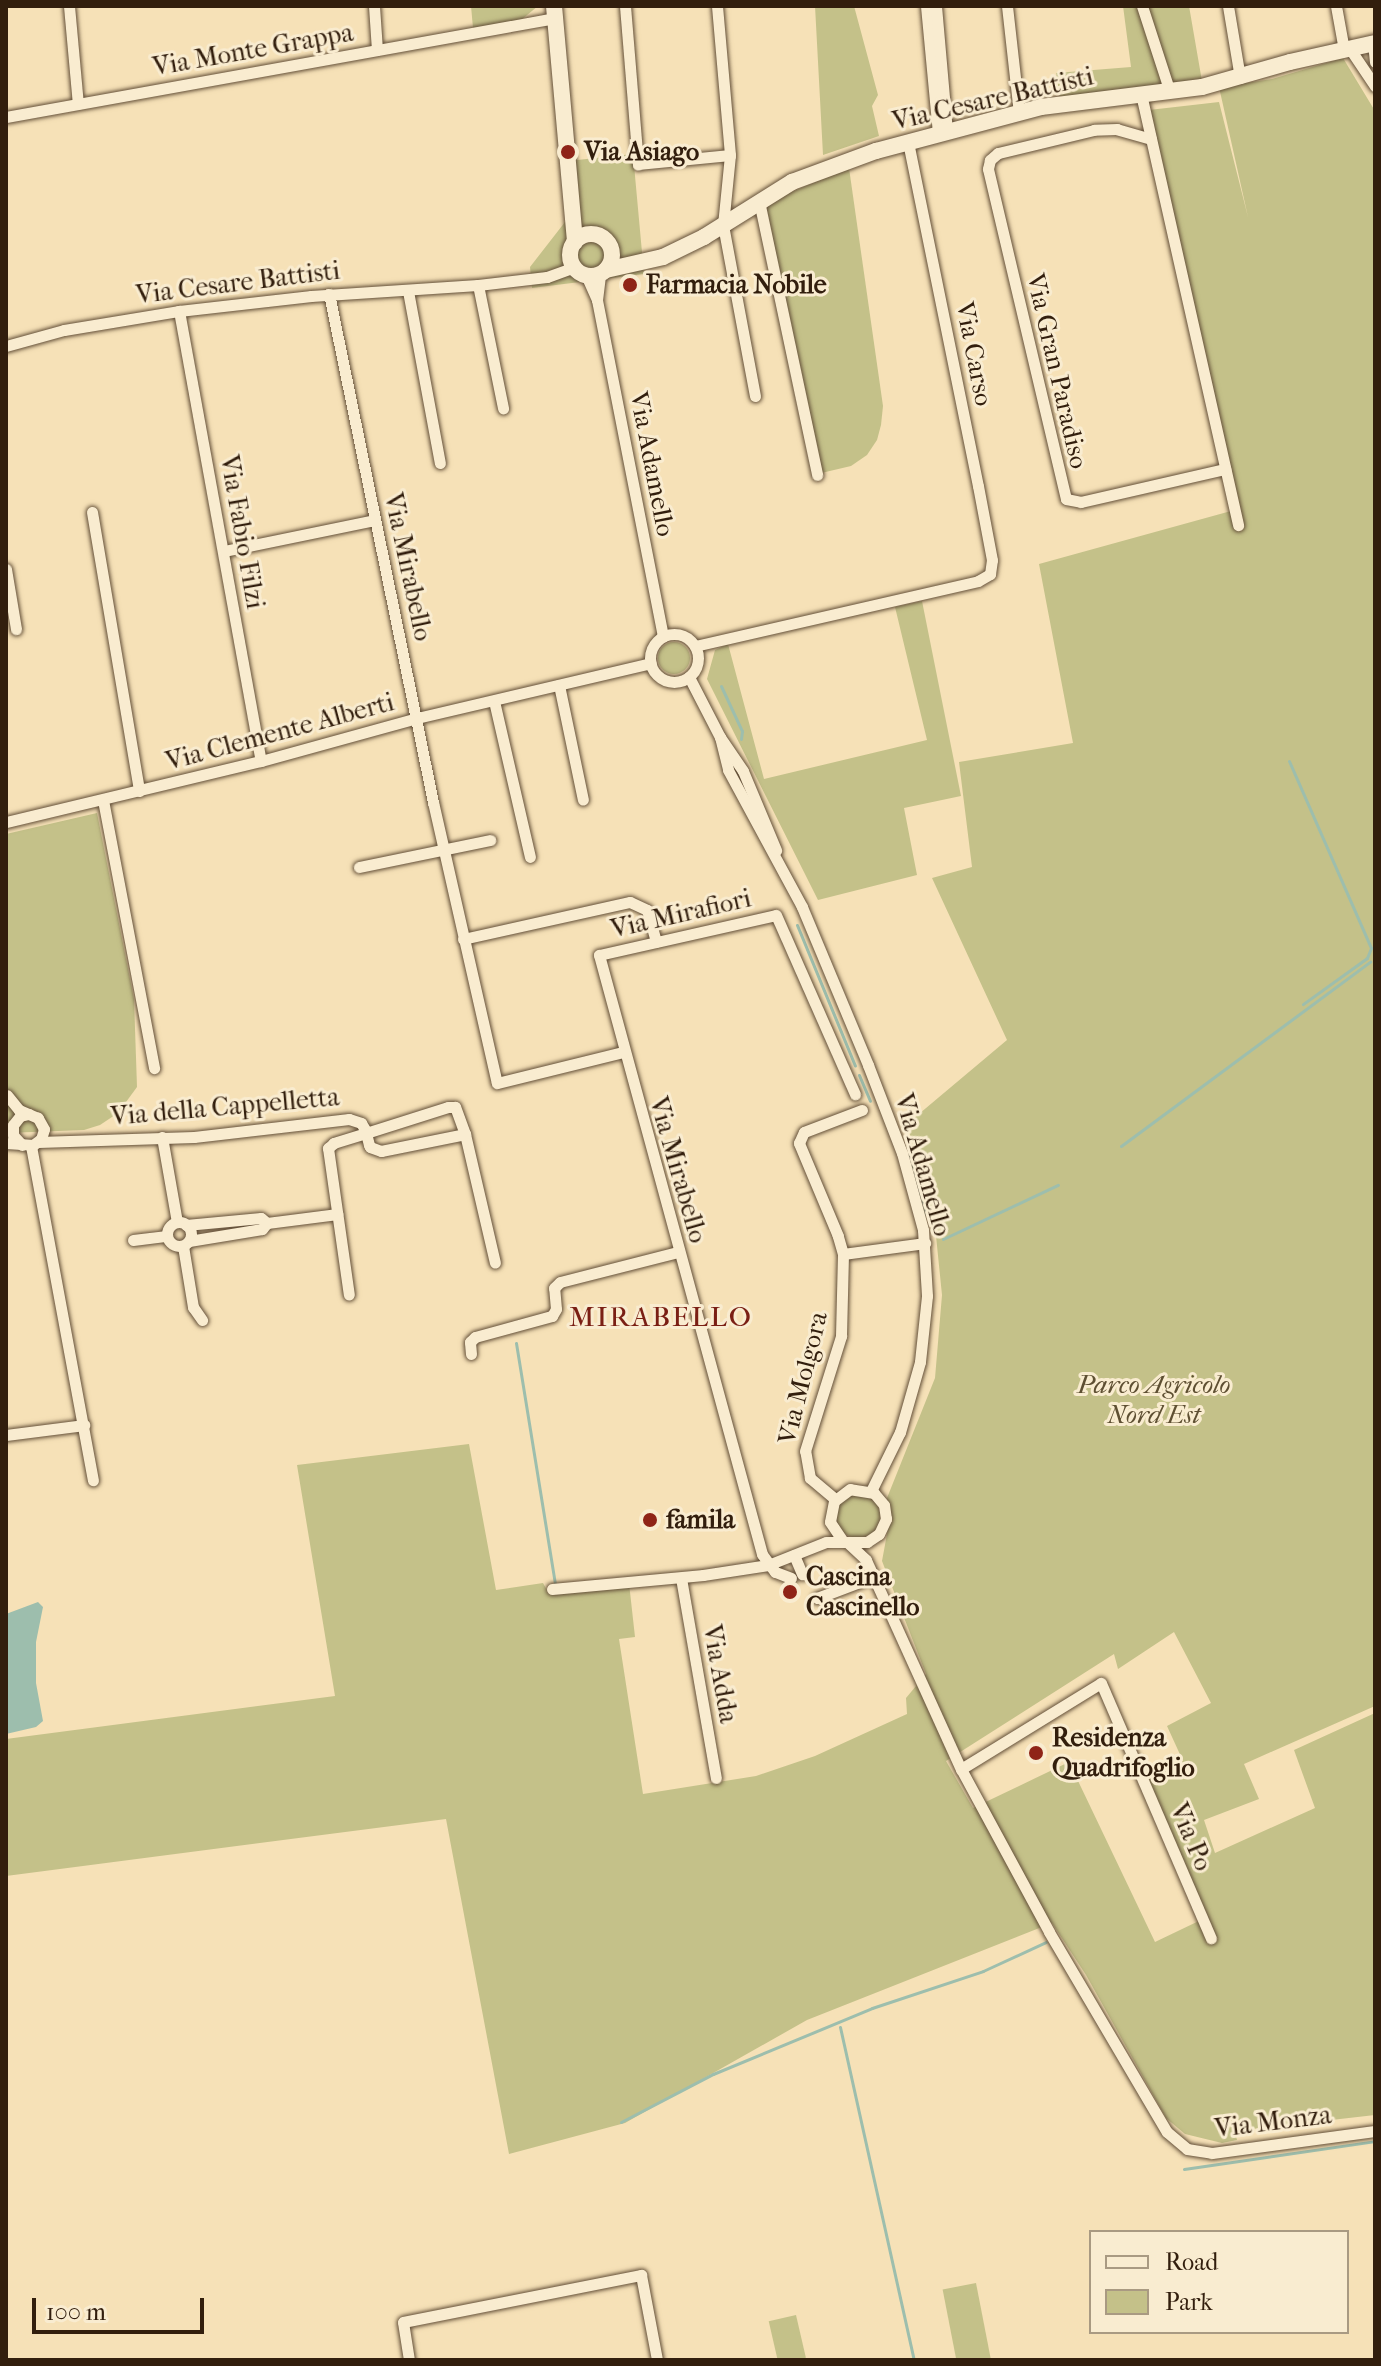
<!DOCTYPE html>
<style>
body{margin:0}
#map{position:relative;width:1381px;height:2366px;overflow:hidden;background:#f6e1b7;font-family:"IM FELL French Canon",serif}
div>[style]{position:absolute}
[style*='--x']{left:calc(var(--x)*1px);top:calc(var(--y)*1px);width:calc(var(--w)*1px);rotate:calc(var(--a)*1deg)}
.green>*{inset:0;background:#c4c189;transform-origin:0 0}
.round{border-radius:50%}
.water>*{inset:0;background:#9dbead}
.stream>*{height:3px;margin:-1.5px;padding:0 1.5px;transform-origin:1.5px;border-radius:1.5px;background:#9dbead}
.roads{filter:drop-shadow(0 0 2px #634f38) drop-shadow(0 0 2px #634f38)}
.street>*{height:11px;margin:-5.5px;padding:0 5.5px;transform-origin:5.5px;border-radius:5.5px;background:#f9ecd0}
.street>.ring{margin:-5.5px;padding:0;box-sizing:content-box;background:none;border:11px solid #f9ecd0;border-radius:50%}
.secondary>*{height:16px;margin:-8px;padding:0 8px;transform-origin:8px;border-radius:8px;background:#f9ecd0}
.secondary>.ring{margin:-8px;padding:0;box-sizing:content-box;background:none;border:16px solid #f9ecd0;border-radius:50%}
.dots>*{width:22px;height:22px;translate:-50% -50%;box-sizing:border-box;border:4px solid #f9ecd0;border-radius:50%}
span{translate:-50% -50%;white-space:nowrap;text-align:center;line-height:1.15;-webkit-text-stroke:6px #f9ecd0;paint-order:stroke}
.street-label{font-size:26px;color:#321e0d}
.poi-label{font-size:26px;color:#321e0d;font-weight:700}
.left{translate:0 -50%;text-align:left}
.park-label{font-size:26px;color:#5e4f32;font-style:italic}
.neighbourhood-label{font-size:28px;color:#7a1f14;letter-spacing:2px}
.frame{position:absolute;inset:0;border:8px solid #321e0d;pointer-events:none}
.legend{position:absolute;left:1089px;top:2230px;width:260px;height:104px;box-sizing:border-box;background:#f9ecd0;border:2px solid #a99a82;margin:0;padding:10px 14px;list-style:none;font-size:24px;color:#321e0d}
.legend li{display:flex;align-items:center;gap:16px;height:40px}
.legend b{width:40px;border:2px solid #a99a82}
.scale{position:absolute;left:32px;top:2298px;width:172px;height:36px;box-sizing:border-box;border:4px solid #321e0d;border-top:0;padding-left:10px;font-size:24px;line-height:28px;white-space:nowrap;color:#321e0d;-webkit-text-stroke:6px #f9ecd0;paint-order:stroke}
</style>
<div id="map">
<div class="green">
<i style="clip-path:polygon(471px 6px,538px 6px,521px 20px,473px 28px)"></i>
<i style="clip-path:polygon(815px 6px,854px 6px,878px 95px,872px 106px,879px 136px,823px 155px)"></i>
<i style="clip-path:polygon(1123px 6px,1189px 6px,1203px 87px,1061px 104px,1056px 73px,1131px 67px)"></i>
<i style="clip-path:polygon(evenodd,1343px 58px,1375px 111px,1375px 1706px,1244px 1764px,1259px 1799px,1204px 1820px,1215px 1853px,1315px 1808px,1294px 1750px,1375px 1713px,1375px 2115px,1235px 2131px,1237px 2140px,1222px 2143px,1185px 2134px,1166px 2118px,1086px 1975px,1052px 1923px,807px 2020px,625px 2123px,509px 2154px,446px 1819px,6px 1876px,6px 1739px,335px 1696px,297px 1465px,469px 1444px,496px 1590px,543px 1583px,549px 1594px,629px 1583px,635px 1637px,619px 1639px,643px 1794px,756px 1776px,815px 1756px,907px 1714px,906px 1698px,926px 1674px,882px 1561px,890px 1518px,887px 1498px,935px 1378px,942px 1295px,935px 1226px,907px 1124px,1007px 1040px,932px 878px,972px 867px,959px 762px,1073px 743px,1039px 564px,1231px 511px,1215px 396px,1149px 110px,1219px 102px,1248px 217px,1219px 87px,1272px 79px,1343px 58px,1174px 1632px,1211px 1703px,1167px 1726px,1183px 1761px,1142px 1779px,1203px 1919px,1155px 1942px,1069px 1762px,973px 1808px,946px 1761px,1114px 1654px,1118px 1669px,1174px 1632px)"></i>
<i style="clip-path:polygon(633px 154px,644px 274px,532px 288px,530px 267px,565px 222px,572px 206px,568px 161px)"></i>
<i style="clip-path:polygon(849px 168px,883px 406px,881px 425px,877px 440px,867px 455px,851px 466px,817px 474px,765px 203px)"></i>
<i style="clip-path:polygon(922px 601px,961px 796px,904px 808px,917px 875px,818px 900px,707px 679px,715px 650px,728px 644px,764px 779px,927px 740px,895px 607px)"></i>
<i class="round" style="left:658px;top:642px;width:32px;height:32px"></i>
<i style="clip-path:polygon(97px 813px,134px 999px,137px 1087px,118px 1113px,100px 1125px,84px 1130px,6px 1133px,6px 834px)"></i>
<i class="round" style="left:836px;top:1494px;width:44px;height:44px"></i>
<i style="left:976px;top:2283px;width:78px;height:34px;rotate:79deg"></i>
<i style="left:796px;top:2315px;width:44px;height:28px;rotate:77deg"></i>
</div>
<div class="water">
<i style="clip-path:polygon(38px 1602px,43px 1607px,36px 1642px,36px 1683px,43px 1721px,36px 1727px,6px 1734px,6px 1614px)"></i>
</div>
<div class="stream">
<i style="--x:721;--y:686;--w:50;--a:65"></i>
<i style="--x:742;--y:731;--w:8;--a:97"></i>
<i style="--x:1289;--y:761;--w:204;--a:66.3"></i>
<i style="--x:1371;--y:948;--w:11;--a:112"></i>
<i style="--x:1367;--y:958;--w:79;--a:144.3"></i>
<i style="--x:797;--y:925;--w:152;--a:67.6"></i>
<i style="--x:859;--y:1075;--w:28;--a:67"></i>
<i style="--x:1121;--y:1146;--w:310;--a:-36.5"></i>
<i style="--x:909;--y:1153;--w:63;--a:74.4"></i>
<i style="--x:943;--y:1239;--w:127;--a:-25.2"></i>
<i style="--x:516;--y:1343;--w:243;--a:80.8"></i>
<i style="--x:840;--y:2027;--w:341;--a:77.5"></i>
<i style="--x:621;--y:2122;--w:104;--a:-27.6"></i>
<i style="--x:713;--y:2074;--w:172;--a:-22.5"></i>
<i style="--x:872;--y:2008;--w:117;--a:-18.4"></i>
<i style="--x:983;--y:1971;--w:69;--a:-24.7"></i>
<i style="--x:1184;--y:2169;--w:193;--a:-8.3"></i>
</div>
<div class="roads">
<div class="street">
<i style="--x:69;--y:6;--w:98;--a:84.8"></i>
<i style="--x:374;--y:6;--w:44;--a:86.1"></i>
<i style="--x:625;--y:6;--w:159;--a:85.3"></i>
<i style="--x:638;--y:164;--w:92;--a:-5.6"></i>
<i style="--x:717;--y:6;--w:150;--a:85"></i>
<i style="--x:730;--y:155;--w:70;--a:95.7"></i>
<i style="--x:723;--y:225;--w:174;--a:79.4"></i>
<i style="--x:926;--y:6;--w:129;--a:84.6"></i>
<i style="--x:936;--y:6;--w:125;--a:85"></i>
<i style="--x:1007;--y:6;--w:108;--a:83.6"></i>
<i style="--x:1142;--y:6;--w:90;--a:72"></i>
<i style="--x:1228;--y:6;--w:73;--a:80.5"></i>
<i style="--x:1336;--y:6;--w:45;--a:79.7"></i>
<i style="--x:1373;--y:43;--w:19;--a:84"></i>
<i style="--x:1350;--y:49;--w:45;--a:56"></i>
<i style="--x:1141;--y:94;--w:442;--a:77.3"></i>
<i style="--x:6;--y:117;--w:558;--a:-10.22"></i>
<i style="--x:1151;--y:139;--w:35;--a:-164"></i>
<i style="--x:1117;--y:129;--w:23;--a:178"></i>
<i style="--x:1094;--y:130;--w:99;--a:166.5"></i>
<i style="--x:998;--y:153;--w:11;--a:139"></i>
<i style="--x:990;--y:160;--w:9;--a:103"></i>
<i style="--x:988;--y:169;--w:339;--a:76.7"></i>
<i style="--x:1066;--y:499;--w:15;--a:11"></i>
<i style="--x:1081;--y:502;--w:148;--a:-12.9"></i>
<i style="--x:759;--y:201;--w:280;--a:78"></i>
<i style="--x:586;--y:275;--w:27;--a:66"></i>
<i style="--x:597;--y:300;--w:343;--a:78.9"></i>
<i style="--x:478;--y:285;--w:126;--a:78.5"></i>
<i style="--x:408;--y:291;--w:175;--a:79.5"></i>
<i style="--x:329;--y:294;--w:519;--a:78.43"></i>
<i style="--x:433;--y:802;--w:288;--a:77.2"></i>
<i style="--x:497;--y:1083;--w:130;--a:-13.8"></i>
<i style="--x:597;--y:300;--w:26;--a:-83"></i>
<i style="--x:179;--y:311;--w:457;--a:79.7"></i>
<i style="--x:6;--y:346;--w:60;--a:-15.4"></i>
<i style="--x:64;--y:330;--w:117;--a:-9.4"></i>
<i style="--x:179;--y:311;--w:133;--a:-6.5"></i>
<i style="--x:311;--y:296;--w:167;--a:-3.8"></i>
<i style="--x:478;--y:285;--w:69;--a:-6.6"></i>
<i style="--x:547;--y:277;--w:29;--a:-20"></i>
<i style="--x:92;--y:512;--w:283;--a:80.4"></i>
<i style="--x:224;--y:551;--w:154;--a:-11.6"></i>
<i style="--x:6;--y:569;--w:61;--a:80.5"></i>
<i class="ring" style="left:650px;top:634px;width:37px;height:37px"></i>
<i style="--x:695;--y:646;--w:290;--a:-12.9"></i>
<i style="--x:978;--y:581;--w:14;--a:-30"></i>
<i style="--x:990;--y:574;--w:14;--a:-82"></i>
<i style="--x:992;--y:560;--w:75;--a:-100.7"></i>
<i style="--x:978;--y:486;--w:351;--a:-101.5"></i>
<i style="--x:689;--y:677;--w:68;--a:62.7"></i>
<i style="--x:720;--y:737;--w:41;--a:55.9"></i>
<i style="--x:743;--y:771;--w:86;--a:67.3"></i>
<i style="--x:559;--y:685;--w:117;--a:78.2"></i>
<i style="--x:494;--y:701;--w:160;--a:77"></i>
<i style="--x:720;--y:737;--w:34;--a:76"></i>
<i style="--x:728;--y:770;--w:156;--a:61.6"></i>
<i style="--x:802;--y:907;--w:171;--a:67.3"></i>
<i style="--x:868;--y:1065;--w:94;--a:68.9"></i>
<i style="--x:902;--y:1153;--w:80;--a:74.7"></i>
<i style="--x:923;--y:1230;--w:66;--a:86.5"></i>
<i style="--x:927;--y:1296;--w:66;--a:96.1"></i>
<i style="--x:920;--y:1362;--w:73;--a:105.9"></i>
<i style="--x:900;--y:1432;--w:66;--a:116.2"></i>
<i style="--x:103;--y:800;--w:273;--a:79.2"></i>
<i style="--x:6;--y:822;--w:262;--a:-13.5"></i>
<i style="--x:261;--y:761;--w:162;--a:-15.4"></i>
<i style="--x:417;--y:718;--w:240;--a:-13.2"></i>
<i style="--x:359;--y:867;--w:134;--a:-11.6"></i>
<i style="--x:463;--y:939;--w:171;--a:-12.5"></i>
<i style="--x:630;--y:902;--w:19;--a:25"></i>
<i style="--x:647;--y:910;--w:33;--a:74"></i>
<i style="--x:465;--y:1134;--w:132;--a:76.9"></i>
<i style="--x:162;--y:1137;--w:86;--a:80"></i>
<i style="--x:38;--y:1142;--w:156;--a:-1.8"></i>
<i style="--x:194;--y:1137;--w:156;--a:-6.6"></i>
<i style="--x:349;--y:1119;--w:13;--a:18"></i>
<i style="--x:361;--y:1123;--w:6;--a:59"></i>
<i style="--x:364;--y:1128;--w:5;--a:68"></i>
<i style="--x:366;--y:1133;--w:12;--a:76"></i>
<i style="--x:369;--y:1145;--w:2;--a:63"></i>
<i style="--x:370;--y:1147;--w:12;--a:20"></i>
<i style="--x:381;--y:1151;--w:86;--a:-11.4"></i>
<i style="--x:465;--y:1134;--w:29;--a:-110"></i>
<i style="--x:455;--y:1107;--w:7;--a:180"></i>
<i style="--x:448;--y:1107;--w:86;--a:162.4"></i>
<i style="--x:366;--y:1133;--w:34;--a:163"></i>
<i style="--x:334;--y:1143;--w:8;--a:140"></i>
<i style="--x:328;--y:1148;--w:148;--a:81.9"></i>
<i style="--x:6;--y:1143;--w:27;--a:4"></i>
<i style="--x:33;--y:1145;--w:10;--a:-37"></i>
<i style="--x:41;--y:1139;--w:10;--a:-73"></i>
<i style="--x:44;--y:1129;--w:13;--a:-119"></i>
<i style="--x:38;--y:1118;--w:21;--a:-157"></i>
<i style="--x:19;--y:1110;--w:19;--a:-129"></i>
<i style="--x:22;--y:1145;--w:13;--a:-132"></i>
<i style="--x:13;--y:1135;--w:10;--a:-90"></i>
<i style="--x:13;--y:1125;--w:11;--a:-52"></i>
<i style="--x:20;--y:1116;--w:9;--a:-13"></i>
<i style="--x:31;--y:1146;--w:340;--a:79.5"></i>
<i class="ring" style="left:167px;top:1222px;width:13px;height:13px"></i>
<i style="--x:267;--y:1223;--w:71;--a:-7.3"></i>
<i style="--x:186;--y:1225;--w:75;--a:-5.3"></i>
<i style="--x:261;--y:1218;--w:8;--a:40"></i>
<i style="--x:267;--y:1223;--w:8;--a:130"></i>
<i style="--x:262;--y:1229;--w:74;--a:170.7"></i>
<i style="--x:133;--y:1240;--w:34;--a:-7"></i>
<i style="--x:183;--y:1246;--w:62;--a:80.7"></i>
<i style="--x:193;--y:1307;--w:16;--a:55"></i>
<i style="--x:843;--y:1254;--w:83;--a:-7.6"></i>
<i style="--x:471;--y:1354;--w:12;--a:-95"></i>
<i style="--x:470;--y:1342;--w:7;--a:-45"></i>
<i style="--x:475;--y:1337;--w:80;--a:-15.3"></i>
<i style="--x:552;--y:1316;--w:8;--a:-60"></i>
<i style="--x:556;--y:1309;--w:21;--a:-95"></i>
<i style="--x:554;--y:1288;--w:8;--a:-45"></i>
<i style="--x:560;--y:1282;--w:122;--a:-14.3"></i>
<i style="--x:6;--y:1435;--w:79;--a:-7.3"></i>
<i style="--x:835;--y:1499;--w:33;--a:-140"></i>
<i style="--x:810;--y:1478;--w:27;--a:-100"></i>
<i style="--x:805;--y:1451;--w:121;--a:-72.6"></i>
<i style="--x:841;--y:1336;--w:82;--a:-88.6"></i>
<i style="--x:843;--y:1254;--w:19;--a:-106"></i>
<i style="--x:838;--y:1236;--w:101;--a:-112.8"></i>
<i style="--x:799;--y:1143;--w:12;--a:-66"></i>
<i style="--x:804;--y:1132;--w:62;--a:-20.8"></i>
<i style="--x:847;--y:1542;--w:26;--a:43"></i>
<i style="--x:866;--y:1560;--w:230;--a:65.6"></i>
<i style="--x:961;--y:1769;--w:185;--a:61.6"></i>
<i style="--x:1049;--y:1932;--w:232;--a:59.5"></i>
<i style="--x:1167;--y:2132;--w:26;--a:40"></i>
<i style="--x:1187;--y:2149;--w:25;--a:9"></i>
<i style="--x:1212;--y:2153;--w:164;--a:-7.7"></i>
<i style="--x:794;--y:1555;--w:21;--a:67"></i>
<i style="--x:681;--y:1578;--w:203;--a:80.1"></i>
<i style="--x:791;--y:1578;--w:17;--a:-159"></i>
<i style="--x:775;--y:1572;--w:22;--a:-126"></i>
<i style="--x:762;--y:1554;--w:621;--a:-105.22"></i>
<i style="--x:599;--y:955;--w:181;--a:-12.7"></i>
<i style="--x:776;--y:915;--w:196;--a:66.2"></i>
<i style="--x:552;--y:1589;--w:152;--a:-5.3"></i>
<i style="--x:703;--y:1575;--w:66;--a:-8.7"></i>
<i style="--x:768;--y:1565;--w:62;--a:-21.6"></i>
<i style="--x:826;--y:1542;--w:41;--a:0"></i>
<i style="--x:867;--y:1542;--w:14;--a:-34"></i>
<i style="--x:879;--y:1534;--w:17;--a:-65"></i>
<i style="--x:886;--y:1519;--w:14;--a:-98"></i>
<i style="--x:884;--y:1505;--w:16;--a:-130"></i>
<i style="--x:874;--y:1493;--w:24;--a:-171"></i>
<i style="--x:850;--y:1489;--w:20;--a:143"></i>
<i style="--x:834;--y:1501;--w:21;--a:101"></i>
<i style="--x:830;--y:1522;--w:22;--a:56"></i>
<i style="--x:817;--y:1598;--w:60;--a:-20.6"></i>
<i style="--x:961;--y:1769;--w:164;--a:-31.6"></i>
<i style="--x:1101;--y:1683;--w:278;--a:66.7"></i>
<i style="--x:409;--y:2360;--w:38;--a:-99"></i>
<i style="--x:403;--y:2322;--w:243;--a:-11.2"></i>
<i style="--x:641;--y:2275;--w:86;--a:79.3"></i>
</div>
<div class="secondary">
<i style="--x:554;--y:6;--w:237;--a:84.9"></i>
<i class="ring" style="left:570px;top:234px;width:26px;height:26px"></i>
<i style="--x:606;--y:270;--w:58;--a:-12.8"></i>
<i style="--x:663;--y:257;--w:46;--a:-26"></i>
<i style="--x:704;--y:237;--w:104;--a:-32"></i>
<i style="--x:792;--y:182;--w:90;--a:-20.3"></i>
<i style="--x:876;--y:151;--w:171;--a:-14.9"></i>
<i style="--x:1041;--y:107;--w:162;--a:-7.1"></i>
<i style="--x:1202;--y:87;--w:91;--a:-15.9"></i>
<i style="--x:1290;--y:62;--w:87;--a:-12.6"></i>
</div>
</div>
<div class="dots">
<i style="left:568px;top:152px;background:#8f2418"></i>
<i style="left:630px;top:285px;background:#8f2418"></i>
<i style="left:650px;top:1520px;background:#8f2418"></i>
<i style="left:790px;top:1592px;background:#8f2418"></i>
<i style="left:1036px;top:1753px;background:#8f2418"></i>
</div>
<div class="street-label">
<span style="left:253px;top:50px;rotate:-10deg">Via Monte Grappa</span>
<span style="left:993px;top:99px;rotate:-13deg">Via Cesare Battisti</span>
<span style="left:238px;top:283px;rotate:-7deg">Via Cesare Battisti</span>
<span style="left:974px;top:354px;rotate:79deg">Via Carso</span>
<span style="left:1057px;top:371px;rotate:77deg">Via Gran Paradiso</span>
<span style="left:652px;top:464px;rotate:79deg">Via Adamello</span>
<span style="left:242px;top:532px;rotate:80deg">Via Fabio Filzi</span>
<span style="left:408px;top:567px;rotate:78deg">Via Mirabello</span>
<span style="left:280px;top:732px;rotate:-15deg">Via Clemente Alberti</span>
<span style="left:681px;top:914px;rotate:-13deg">Via Mirafiori</span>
<span style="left:225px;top:1107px;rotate:-5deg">Via della Cappelletta</span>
<span style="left:923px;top:1165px;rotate:74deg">Via Adamello</span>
<span style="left:678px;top:1170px;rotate:74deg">Via Mirabello</span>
<span style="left:803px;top:1378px;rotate:-76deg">Via Molgora</span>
<span style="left:720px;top:1674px;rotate:80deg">Via Adda</span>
<span style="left:1191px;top:1837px;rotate:67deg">Via Po</span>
<span style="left:1273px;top:2122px;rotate:-7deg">Via Monza</span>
</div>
<div class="poi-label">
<span class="left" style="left:584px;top:152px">Via Asiago</span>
<span class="left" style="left:646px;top:285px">Farmacia Nobile</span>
<span class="left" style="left:666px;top:1520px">famila</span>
<span class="left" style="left:806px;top:1592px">Cascina<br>Cascinello</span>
<span class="left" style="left:1052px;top:1753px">Residenza<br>Quadrifoglio</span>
</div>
<div class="park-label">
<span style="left:1154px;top:1400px">Parco Agricolo<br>Nord Est</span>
</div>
<div class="neighbourhood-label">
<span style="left:661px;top:1317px">MIRABELLO</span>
</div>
<div class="frame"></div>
<ul class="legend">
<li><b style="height:10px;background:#f9ecd0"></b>Road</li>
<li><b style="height:22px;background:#c4c189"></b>Park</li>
</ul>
<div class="scale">100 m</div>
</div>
